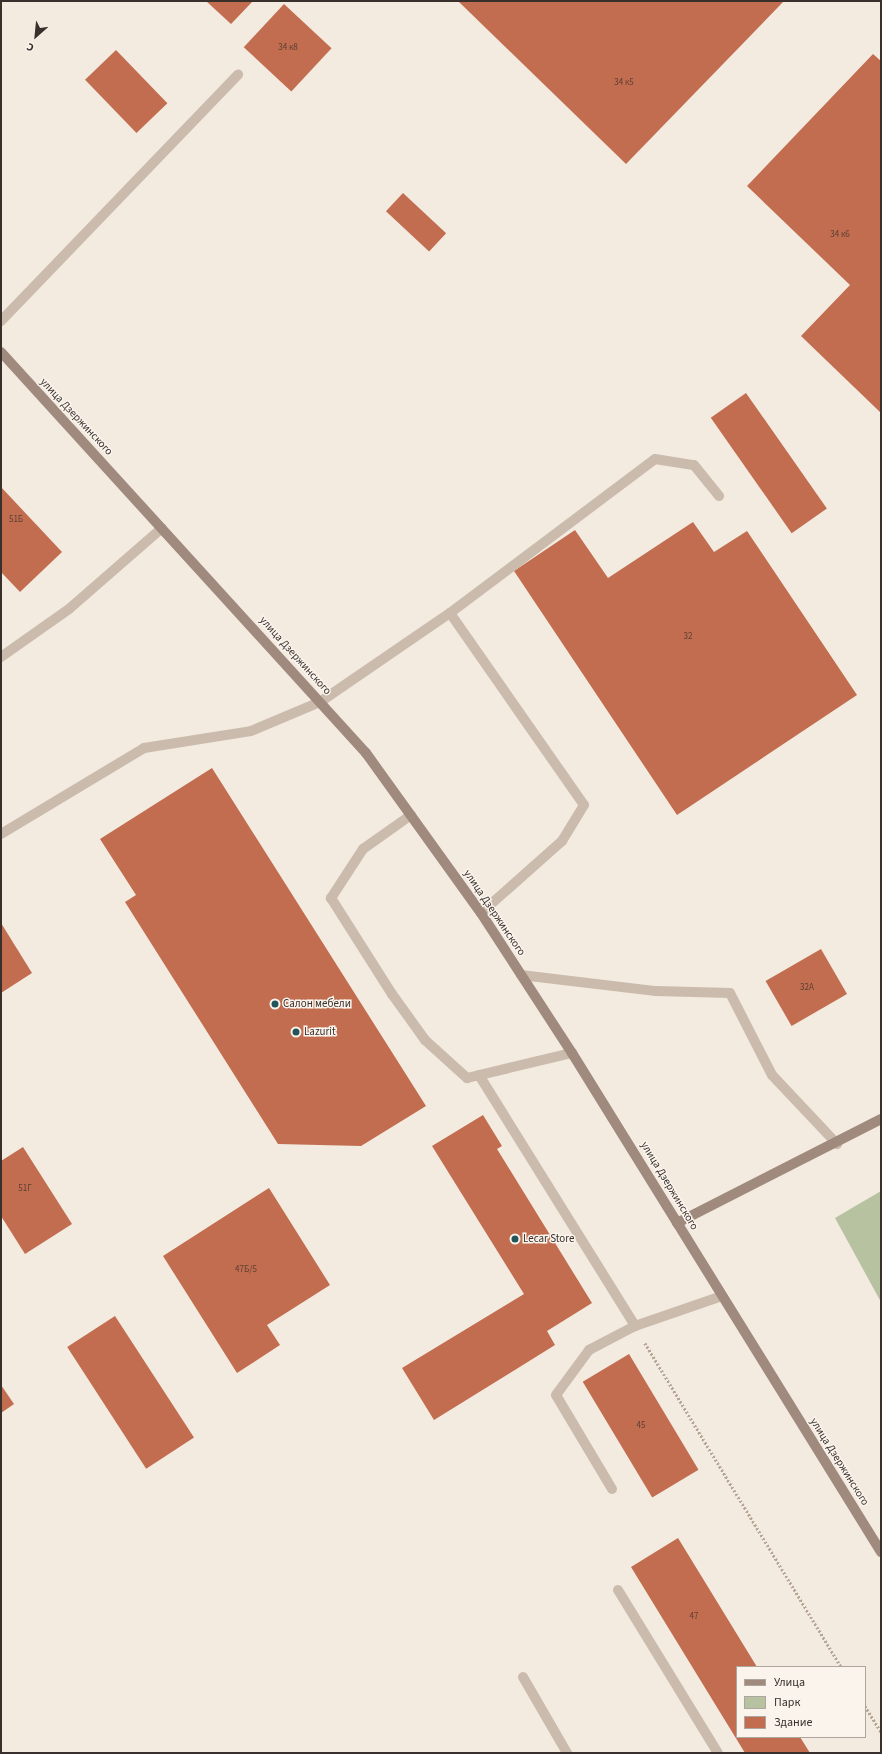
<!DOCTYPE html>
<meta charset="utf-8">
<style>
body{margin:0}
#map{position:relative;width:882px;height:1754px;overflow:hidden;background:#f3eae0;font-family:"Source Sans 3",sans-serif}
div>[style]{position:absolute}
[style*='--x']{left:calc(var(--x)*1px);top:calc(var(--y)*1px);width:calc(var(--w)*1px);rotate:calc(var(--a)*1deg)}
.green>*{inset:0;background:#b6c2a0}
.building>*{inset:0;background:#c26d4f;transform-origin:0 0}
.path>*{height:2.5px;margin-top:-1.25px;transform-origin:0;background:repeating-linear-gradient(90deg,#b7a596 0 2px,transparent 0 4px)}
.service>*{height:10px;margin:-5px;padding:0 5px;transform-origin:5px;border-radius:5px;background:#cbbbac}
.secondary>*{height:10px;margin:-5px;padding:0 5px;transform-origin:5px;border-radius:5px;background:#9f8a7d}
.dots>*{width:11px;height:11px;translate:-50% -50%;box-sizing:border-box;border:2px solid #faf4ed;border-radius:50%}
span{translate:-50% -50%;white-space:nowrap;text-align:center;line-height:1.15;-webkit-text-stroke:3px #faf4ed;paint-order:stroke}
.number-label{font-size:9px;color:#5b3f34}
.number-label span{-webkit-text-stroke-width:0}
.street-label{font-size:11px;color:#39302b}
.poi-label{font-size:11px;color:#39302b}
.left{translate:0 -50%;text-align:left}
.frame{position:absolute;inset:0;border:2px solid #39302b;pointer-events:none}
.legend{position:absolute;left:736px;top:1666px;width:130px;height:72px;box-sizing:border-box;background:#faf4ed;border:1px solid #ada69f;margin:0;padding:5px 7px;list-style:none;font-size:12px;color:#39302b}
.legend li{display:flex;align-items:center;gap:8px;height:20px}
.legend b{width:20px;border:1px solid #ada69f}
.north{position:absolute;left:16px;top:16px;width:40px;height:40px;-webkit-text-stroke:3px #faf4ed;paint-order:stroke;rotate:207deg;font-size:11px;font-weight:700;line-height:16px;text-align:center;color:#39302b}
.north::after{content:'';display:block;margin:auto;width:14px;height:18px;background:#39302b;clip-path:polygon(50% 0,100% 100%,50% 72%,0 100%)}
</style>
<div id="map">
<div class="green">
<i style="clip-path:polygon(881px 1191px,881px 1302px,835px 1218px)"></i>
</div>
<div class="building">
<i style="clip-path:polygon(206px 1px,253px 1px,231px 24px)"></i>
<i style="clip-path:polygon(458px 1px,784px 1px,626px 164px)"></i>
<i style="left:284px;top:4px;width:65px;height:59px;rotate:43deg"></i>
<i style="left:116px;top:50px;width:74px;height:43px;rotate:46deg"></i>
<i style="clip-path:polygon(873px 54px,881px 61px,881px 413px,801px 336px,850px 285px,747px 186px)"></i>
<i style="left:403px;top:193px;width:59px;height:25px;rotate:43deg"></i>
<i style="left:746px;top:393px;width:141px;height:43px;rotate:55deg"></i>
<i style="clip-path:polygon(1px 487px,62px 552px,20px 592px,1px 572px)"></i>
<i style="clip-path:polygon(693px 522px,714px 552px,747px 531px,857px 695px,677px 815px,514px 571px,575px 530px,608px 578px)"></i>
<i style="clip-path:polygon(212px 768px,426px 1106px,361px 1146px,278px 1144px,125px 902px,136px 895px,100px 839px)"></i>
<i style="clip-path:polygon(1px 923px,32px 973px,1px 993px)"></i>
<i style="left:821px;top:949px;width:52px;height:64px;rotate:60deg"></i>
<i style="clip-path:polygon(483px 1115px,502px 1146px,497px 1149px,592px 1303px,547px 1331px,555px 1345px,434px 1420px,402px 1368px,524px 1294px,432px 1146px)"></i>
<i style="clip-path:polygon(23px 1147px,72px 1224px,25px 1254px,1px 1216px,1px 1161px)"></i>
<i style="clip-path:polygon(269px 1188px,330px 1285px,267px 1325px,280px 1345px,237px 1373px,163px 1256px)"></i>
<i style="left:115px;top:1316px;width:145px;height:57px;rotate:57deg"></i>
<i style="left:629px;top:1354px;width:135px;height:54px;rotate:59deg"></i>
<i style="clip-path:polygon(1px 1385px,14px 1404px,1px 1413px)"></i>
<i style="clip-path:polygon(678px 1538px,757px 1667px,737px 1667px,737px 1737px,800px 1737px,810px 1753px,745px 1753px,631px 1567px)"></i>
</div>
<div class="path">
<i style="--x:645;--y:1343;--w:379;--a:58.8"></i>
<i style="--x:865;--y:1706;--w:31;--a:58"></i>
</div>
<div class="service">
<i style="--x:1;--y:321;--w:342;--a:-46.1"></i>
<i style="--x:450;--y:613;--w:234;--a:55.1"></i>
<i style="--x:584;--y:805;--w:42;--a:121.4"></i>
<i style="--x:562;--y:841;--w:108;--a:138.4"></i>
<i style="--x:1;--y:657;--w:83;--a:-35.2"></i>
<i style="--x:69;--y:609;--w:123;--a:-41.1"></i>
<i style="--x:411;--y:815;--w:59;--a:144.7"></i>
<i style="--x:363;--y:849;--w:59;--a:123.1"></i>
<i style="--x:331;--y:898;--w:114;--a:57.6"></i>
<i style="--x:392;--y:994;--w:57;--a:54.3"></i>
<i style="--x:425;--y:1040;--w:57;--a:42.1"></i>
<i style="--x:467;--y:1078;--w:108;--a:-13.4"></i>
<i style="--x:1;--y:834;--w:167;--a:-31"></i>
<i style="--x:144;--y:748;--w:108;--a:-9"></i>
<i style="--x:251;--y:731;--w:75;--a:-22.8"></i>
<i style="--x:320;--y:702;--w:158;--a:-34.4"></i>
<i style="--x:450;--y:613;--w:256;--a:-36.9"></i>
<i style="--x:655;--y:459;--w:39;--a:9"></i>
<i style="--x:694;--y:465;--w:40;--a:51"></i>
<i style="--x:521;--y:975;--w:136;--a:6.8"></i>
<i style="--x:656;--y:991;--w:74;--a:1.5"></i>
<i style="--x:730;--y:993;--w:92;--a:62.9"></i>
<i style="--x:772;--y:1075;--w:95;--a:46.7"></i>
<i style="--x:479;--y:1075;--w:296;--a:58.1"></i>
<i style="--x:635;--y:1326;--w:92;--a:-19"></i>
<i style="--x:612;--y:1489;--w:109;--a:-120.8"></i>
<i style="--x:556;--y:1395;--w:56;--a:-53.7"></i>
<i style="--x:589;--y:1350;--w:52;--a:-27.6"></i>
<i style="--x:618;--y:1590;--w:191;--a:58.5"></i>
<i style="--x:523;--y:1677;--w:88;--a:59.9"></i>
</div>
<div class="secondary">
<i style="--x:1;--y:352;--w:542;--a:47.69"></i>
<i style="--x:366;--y:753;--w:197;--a:54.3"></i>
<i style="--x:481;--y:913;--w:167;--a:57"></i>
<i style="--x:572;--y:1053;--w:587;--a:58.23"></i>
<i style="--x:677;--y:1223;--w:229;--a:-27"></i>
</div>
<div class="dots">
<i style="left:275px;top:1004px;background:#21555a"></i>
<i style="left:296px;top:1032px;background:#21555a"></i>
<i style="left:515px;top:1239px;background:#21555a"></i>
</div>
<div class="number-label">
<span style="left:288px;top:48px">34 к8</span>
<span style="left:624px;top:83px">34 к5</span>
<span style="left:840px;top:235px">34 к6</span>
<span style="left:16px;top:520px">51Б</span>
<span style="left:688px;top:637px">32</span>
<span style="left:807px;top:988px">32А</span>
<span style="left:25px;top:1189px">51Г</span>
<span style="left:246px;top:1270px">47Б/5</span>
<span style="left:641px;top:1426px">45</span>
<span style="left:694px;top:1617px">47</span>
</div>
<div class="street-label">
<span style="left:76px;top:417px;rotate:47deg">улица Дзержинского</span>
<span style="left:295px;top:656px;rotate:48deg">улица Дзержинского</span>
<span style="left:494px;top:913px;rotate:56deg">улица Дзержинского</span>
<span style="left:669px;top:1186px;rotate:59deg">улица Дзержинского</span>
<span style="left:839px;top:1462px;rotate:58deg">улица Дзержинского</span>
</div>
<div class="poi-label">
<span class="left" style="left:283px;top:1004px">Салон мебели</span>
<span class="left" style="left:304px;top:1032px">Lazurit</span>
<span class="left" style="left:523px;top:1239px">Lecar Store</span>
</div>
<div class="frame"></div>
<ul class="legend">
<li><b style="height:5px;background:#9f8a7d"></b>Улица</li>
<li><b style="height:11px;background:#b6c2a0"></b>Парк</li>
<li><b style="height:11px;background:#c26d4f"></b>Здание</li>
</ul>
<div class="north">С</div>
</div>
